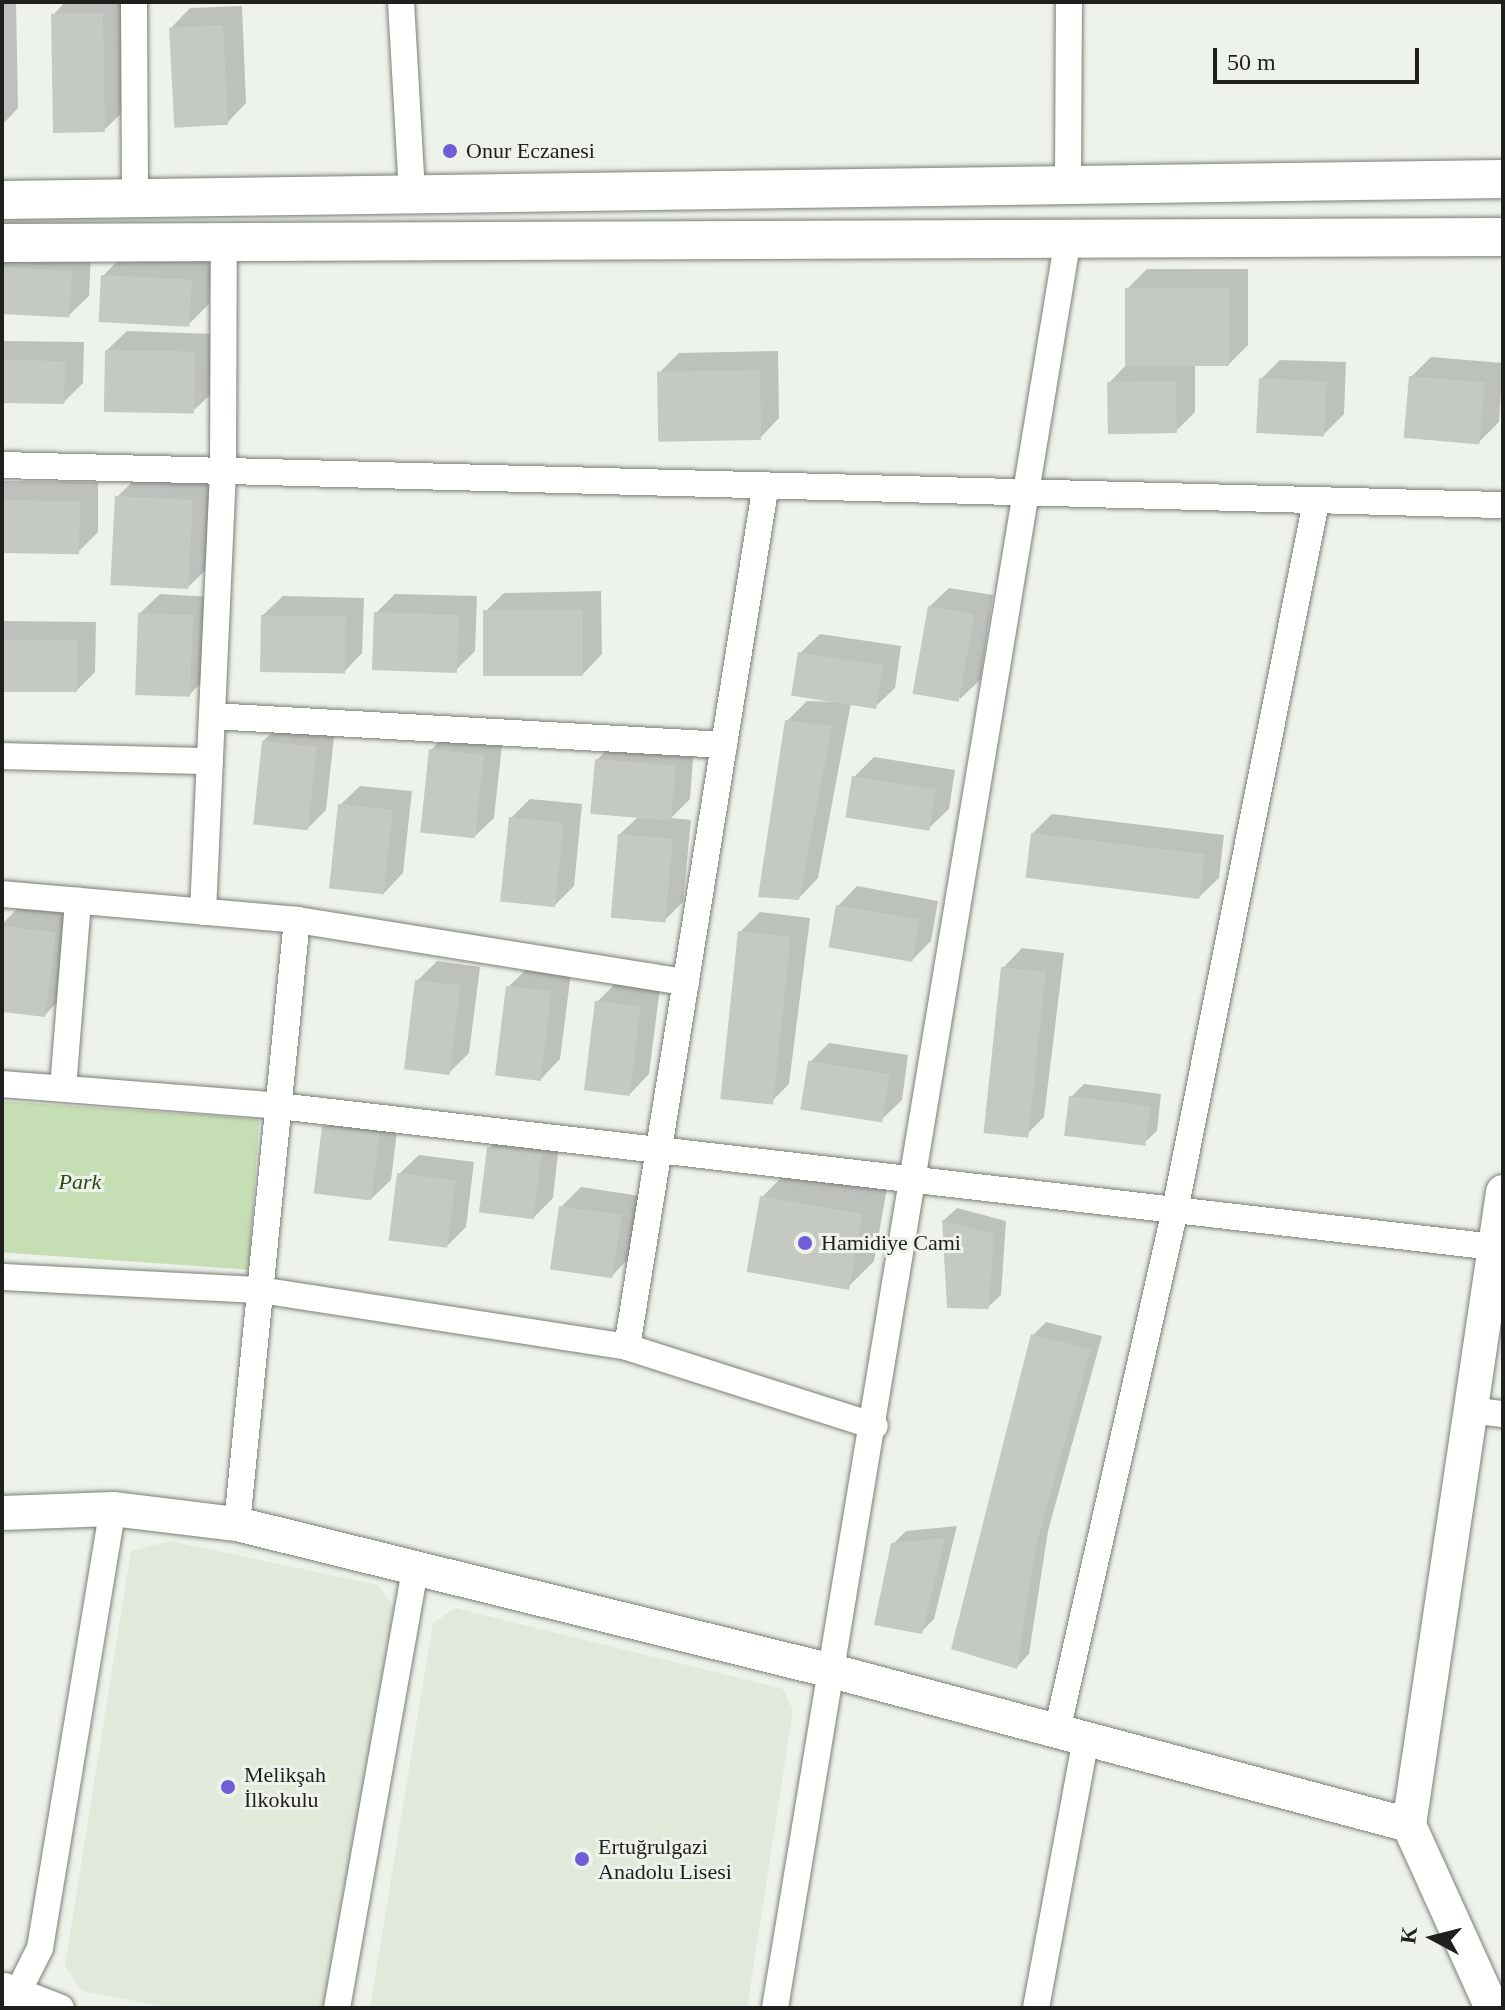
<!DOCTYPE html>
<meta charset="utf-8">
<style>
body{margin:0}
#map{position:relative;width:1505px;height:2010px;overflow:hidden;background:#edf2ea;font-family:"Times New Roman",serif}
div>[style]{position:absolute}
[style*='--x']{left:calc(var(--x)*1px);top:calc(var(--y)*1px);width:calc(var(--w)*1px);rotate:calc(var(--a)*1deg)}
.built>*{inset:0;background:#e0e9da}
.green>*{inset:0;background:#c6deb4;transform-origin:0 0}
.shadow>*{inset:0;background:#0003}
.building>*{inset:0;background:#c4c9c1;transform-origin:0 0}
.roads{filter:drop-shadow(0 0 2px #7b7f78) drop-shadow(0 0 2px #7b7f78)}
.minor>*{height:26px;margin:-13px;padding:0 13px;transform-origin:13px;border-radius:13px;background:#fff}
.tertiary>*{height:34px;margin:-17px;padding:0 17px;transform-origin:17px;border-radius:17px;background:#fff}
.secondary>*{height:38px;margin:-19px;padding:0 19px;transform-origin:19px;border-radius:19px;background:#fff}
.dots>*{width:22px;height:22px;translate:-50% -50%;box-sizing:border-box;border:4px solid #edf2ea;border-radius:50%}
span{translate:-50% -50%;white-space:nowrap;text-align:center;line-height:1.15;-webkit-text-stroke:6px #edf2ea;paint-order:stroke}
.poi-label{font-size:22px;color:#1e201d}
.left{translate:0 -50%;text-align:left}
.park-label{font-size:22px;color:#2d4910;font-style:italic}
.frame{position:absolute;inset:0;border:4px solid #1e201d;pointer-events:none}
.north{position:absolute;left:1393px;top:1898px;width:80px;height:80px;-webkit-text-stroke:6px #edf2ea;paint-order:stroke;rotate:277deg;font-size:22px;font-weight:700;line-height:32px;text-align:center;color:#1e201d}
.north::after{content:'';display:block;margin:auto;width:28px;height:36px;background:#1e201d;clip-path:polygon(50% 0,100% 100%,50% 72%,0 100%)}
.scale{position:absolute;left:1213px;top:48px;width:206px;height:36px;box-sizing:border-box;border:4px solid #1e201d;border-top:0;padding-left:10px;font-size:24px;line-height:28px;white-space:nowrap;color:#1e201d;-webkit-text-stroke:6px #edf2ea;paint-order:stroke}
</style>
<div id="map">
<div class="built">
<i style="clip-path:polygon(170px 1541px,378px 1585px,394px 1608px,323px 2008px,170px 2008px,82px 1991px,65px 1966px,131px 1551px)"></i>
<i style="clip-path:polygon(456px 1608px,783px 1689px,793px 1710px,747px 2008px,370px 2008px,433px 1623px)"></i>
</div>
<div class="green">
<i style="left:2px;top:1101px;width:258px;height:151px;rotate:4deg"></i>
</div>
<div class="shadow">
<i style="clip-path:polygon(2px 2px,16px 2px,18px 108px,2px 125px)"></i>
<i style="clip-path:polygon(65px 2px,122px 2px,124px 111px,104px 130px,53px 15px)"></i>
<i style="clip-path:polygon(242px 6px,246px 103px,227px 123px,171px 28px,190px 8px)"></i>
<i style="clip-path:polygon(2px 249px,91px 252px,89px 296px,69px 315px,2px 312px)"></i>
<i style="clip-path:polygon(122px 256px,211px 260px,209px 304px,189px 324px,103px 276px)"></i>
<i style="clip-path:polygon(1147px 269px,1248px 269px,1248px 345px,1229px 364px,1195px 364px,1195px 412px,1176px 431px,1109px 383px,1127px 364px,1127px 289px)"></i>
<i style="clip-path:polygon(127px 331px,213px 334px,212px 393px,192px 412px,107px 350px)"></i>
<i style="clip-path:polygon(2px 341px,84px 342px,83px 383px,63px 403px,2px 401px)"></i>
<i style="clip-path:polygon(778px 351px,779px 418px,760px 438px,659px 373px,679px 353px)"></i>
<i style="clip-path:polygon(1431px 357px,1503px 363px,1499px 422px,1479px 442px,1411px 377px)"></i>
<i style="clip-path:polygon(1280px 360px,1346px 362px,1344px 414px,1324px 434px,1261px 379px)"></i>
<i style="clip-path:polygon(137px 477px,212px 481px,208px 568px,188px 587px,117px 497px)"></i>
<i style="clip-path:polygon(2px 481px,98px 482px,98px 532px,78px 552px,2px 551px)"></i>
<i style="clip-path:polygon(949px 588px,993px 595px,980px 680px,960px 699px,929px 607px)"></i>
<i style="clip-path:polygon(601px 591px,602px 654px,583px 674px,485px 612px,504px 593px)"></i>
<i style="clip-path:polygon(160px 594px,212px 597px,208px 676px,188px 696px,140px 613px)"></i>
<i style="clip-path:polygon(395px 594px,477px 596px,475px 651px,456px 670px,376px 613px)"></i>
<i style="clip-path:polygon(283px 596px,364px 598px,362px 653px,343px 673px,263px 615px)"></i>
<i style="clip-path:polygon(2px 621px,96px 622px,95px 672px,76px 691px,2px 690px)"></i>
<i style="clip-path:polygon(820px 634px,901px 646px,895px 688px,875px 707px,851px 703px,818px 878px,799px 898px,787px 721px,807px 701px,843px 702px,800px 653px)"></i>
<i style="clip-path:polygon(283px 722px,335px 728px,326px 810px,307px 829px,263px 741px)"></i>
<i style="clip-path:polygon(451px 730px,503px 736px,494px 818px,474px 837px,431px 750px)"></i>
<i style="clip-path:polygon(616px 740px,694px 747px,690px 799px,671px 818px,691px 820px,683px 902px,663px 922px,620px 834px,639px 816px,597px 760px)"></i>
<i style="clip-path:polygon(874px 757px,955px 770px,949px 809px,929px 828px,854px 777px)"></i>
<i style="clip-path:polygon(360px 786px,412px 791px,403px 873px,384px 893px,340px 805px)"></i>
<i style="clip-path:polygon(530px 799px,582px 804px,574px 886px,554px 906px,511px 818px)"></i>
<i style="clip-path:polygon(1052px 814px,1224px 835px,1219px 878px,1199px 897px,1032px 834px)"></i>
<i style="clip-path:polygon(857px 886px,938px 901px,931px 941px,911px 961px,838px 906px)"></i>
<i style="clip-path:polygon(19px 907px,74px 913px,64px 995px,45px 1015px,2px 1010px,2px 924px)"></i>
<i style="clip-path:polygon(760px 912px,810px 918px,789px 1084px,770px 1103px,740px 932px)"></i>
<i style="clip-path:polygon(1022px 948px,1064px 953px,1044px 1117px,1025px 1136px,1003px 968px)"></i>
<i style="clip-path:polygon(437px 961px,480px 967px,469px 1053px,450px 1072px,417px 981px)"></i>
<i style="clip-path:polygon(528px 968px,571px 973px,560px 1059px,541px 1079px,508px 987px)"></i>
<i style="clip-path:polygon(616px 983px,660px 988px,649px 1074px,630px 1094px,597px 1002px)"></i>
<i style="clip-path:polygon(829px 1043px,908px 1055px,902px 1100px,882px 1119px,810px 1062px)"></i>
<i style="clip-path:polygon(1084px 1084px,1161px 1094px,1157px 1131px,1144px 1143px,1071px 1097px)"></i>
<i style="clip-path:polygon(344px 1107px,399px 1114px,391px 1180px,371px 1199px,324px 1127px)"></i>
<i style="clip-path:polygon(509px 1128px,560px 1135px,553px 1198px,533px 1218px,489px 1148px)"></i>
<i style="clip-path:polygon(419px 1155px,474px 1162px,466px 1227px,447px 1246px,399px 1174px)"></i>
<i style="clip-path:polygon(788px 1171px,887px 1188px,874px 1261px,848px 1287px,762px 1197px)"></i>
<i style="clip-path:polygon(581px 1187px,640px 1196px,630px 1257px,611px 1277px,561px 1207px)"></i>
<i style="clip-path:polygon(957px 1208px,1006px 1221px,1001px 1295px,988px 1307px,949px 1306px,944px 1220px)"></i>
<i style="clip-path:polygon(1046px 1322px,1102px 1336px,1048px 1531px,1029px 1654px,1017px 1667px,1033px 1335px)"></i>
<i style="clip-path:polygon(957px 1526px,934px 1619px,921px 1632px,893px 1544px,906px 1531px)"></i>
</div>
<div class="building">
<i style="left:103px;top:13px;width:119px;height:52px;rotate:89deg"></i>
<i style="left:223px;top:25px;width:100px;height:54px;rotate:87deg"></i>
<i style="left:2px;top:267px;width:70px;height:47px;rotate:3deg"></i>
<i style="left:101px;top:275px;width:91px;height:47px;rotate:3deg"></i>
<i style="left:1125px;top:288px;width:104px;height:78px"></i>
<i style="left:105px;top:350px;width:90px;height:62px;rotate:1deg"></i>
<i style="left:2px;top:360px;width:63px;height:43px;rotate:1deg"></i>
<i style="left:760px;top:370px;width:70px;height:103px;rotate:89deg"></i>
<i style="left:1409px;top:376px;width:76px;height:62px;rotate:5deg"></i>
<i style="left:1259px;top:378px;width:68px;height:55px;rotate:3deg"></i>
<i style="left:1176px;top:381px;width:52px;height:69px;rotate:89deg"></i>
<i style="left:115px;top:496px;width:78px;height:89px;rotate:3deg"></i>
<i style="left:2px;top:500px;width:78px;height:53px;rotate:1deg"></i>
<i style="left:928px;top:606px;width:47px;height:89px;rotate:10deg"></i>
<i style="left:583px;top:610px;width:66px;height:100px;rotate:90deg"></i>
<i style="left:374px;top:612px;width:85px;height:58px;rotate:2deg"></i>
<i style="left:138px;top:613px;width:55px;height:82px;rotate:2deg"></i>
<i style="left:261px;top:615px;width:85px;height:57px;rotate:1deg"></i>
<i style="left:2px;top:640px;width:75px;height:52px"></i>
<i style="left:798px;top:652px;width:86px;height:44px;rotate:9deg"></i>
<i style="clip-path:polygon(785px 720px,832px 726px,799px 900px,758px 897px)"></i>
<i style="left:262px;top:741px;width:55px;height:84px;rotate:6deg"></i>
<i style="left:429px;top:749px;width:55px;height:84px;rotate:6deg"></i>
<i style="left:595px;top:759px;width:81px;height:55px;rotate:5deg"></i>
<i style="left:852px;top:776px;width:85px;height:42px;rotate:9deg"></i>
<i style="left:338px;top:804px;width:55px;height:85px;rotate:6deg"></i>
<i style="left:509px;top:817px;width:55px;height:85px;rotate:6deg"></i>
<i style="left:1031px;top:833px;width:175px;height:45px;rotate:7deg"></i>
<i style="left:618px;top:834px;width:55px;height:84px;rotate:5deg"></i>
<i style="left:836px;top:905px;width:85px;height:43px;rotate:10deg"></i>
<i style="clip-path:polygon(2px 926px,56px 932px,45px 1017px,2px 1012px)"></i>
<i style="left:738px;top:931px;width:53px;height:169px;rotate:6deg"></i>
<i style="left:1001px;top:967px;width:45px;height:167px;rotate:6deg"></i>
<i style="left:415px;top:980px;width:46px;height:90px;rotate:7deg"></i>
<i style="left:506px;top:986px;width:46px;height:90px;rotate:7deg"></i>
<i style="left:595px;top:1001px;width:46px;height:90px;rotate:7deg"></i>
<i style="left:808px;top:1061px;width:83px;height:49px;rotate:9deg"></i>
<i style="left:1069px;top:1096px;width:82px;height:40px;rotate:7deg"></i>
<i style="left:322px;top:1126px;width:58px;height:68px;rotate:7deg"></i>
<i style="left:487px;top:1147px;width:55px;height:66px;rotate:7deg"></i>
<i style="left:397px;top:1173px;width:59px;height:68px;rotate:7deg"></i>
<i style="left:760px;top:1196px;width:104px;height:77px;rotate:10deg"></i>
<i style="left:559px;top:1206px;width:63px;height:64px;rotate:8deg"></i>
<i style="clip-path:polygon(942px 1220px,994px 1234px,989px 1309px,947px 1308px)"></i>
<i style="clip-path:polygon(1031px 1334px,1091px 1349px,1036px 1545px,1017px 1669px,951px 1649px)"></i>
<i style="clip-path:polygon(945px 1538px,922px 1634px,874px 1625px,891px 1543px)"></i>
</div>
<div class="roads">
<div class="minor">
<i style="--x:134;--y:2;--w:196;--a:89.7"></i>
<i style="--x:401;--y:2;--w:191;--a:86.7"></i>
<i style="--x:1068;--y:181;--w:179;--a:-89.7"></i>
<i style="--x:2;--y:465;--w:1502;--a:1.53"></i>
<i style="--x:212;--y:716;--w:513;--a:3.24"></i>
<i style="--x:2;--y:756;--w:208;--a:1.4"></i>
<i style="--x:2;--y:894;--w:296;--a:5"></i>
<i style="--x:297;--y:920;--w:394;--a:9.1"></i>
<i style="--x:203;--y:912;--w:437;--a:-87.4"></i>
<i style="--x:223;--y:475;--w:233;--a:-89.8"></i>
<i style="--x:2;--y:1084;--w:278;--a:4.5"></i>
<i style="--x:279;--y:1106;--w:1222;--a:6.62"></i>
<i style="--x:63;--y:1088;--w:188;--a:-85.4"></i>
<i style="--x:2;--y:1277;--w:258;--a:2.9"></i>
<i style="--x:260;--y:1290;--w:371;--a:8.8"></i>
<i style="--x:627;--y:1347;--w:260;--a:17.7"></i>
<i style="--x:627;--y:1347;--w:868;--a:-80.85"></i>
<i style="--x:1469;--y:1410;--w:34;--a:7"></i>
<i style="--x:237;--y:1524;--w:607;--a:-84.33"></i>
<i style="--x:1057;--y:1731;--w:534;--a:-77.24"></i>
<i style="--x:1175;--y:1210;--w:722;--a:-78.74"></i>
<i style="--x:5;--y:1986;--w:60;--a:21.4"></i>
<i style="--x:10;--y:2008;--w:67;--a:-63.4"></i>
<i style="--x:40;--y:1948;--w:445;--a:-80.6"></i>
<i style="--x:337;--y:2008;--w:447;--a:-79.9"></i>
<i style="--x:775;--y:2008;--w:1793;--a:-80.6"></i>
<i style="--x:1036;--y:2008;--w:274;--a:-79.5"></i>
</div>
<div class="tertiary">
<i style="--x:2;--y:1513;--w:111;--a:-2.1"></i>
<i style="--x:113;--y:1509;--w:125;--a:6.9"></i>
<i style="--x:237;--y:1524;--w:613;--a:13.88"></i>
<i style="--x:832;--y:1671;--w:597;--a:14.94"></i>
<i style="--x:1492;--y:2008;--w:201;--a:-114.4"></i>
<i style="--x:1409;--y:1825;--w:640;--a:-81.55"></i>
</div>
<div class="secondary">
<i style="--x:2;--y:200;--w:1501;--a:-0.8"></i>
<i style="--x:2;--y:243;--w:1501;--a:-0.23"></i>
</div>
</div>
<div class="dots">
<i style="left:450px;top:151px;background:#725dd7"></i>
<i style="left:805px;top:1243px;background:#725dd7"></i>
<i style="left:228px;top:1787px;background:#725dd7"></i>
<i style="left:582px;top:1859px;background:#725dd7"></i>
</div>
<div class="poi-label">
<span class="left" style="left:466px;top:151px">Onur Eczanesi</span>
<span class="left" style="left:821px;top:1243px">Hamidiye Cami</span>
<span class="left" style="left:244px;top:1787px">Melikşah<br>İlkokulu</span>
<span class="left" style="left:598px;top:1859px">Ertuğrulgazi<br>Anadolu Lisesi</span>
</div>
<div class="park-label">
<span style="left:80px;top:1182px">Park</span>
</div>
<div class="frame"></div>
<div class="north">K</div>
<div class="scale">50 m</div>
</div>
